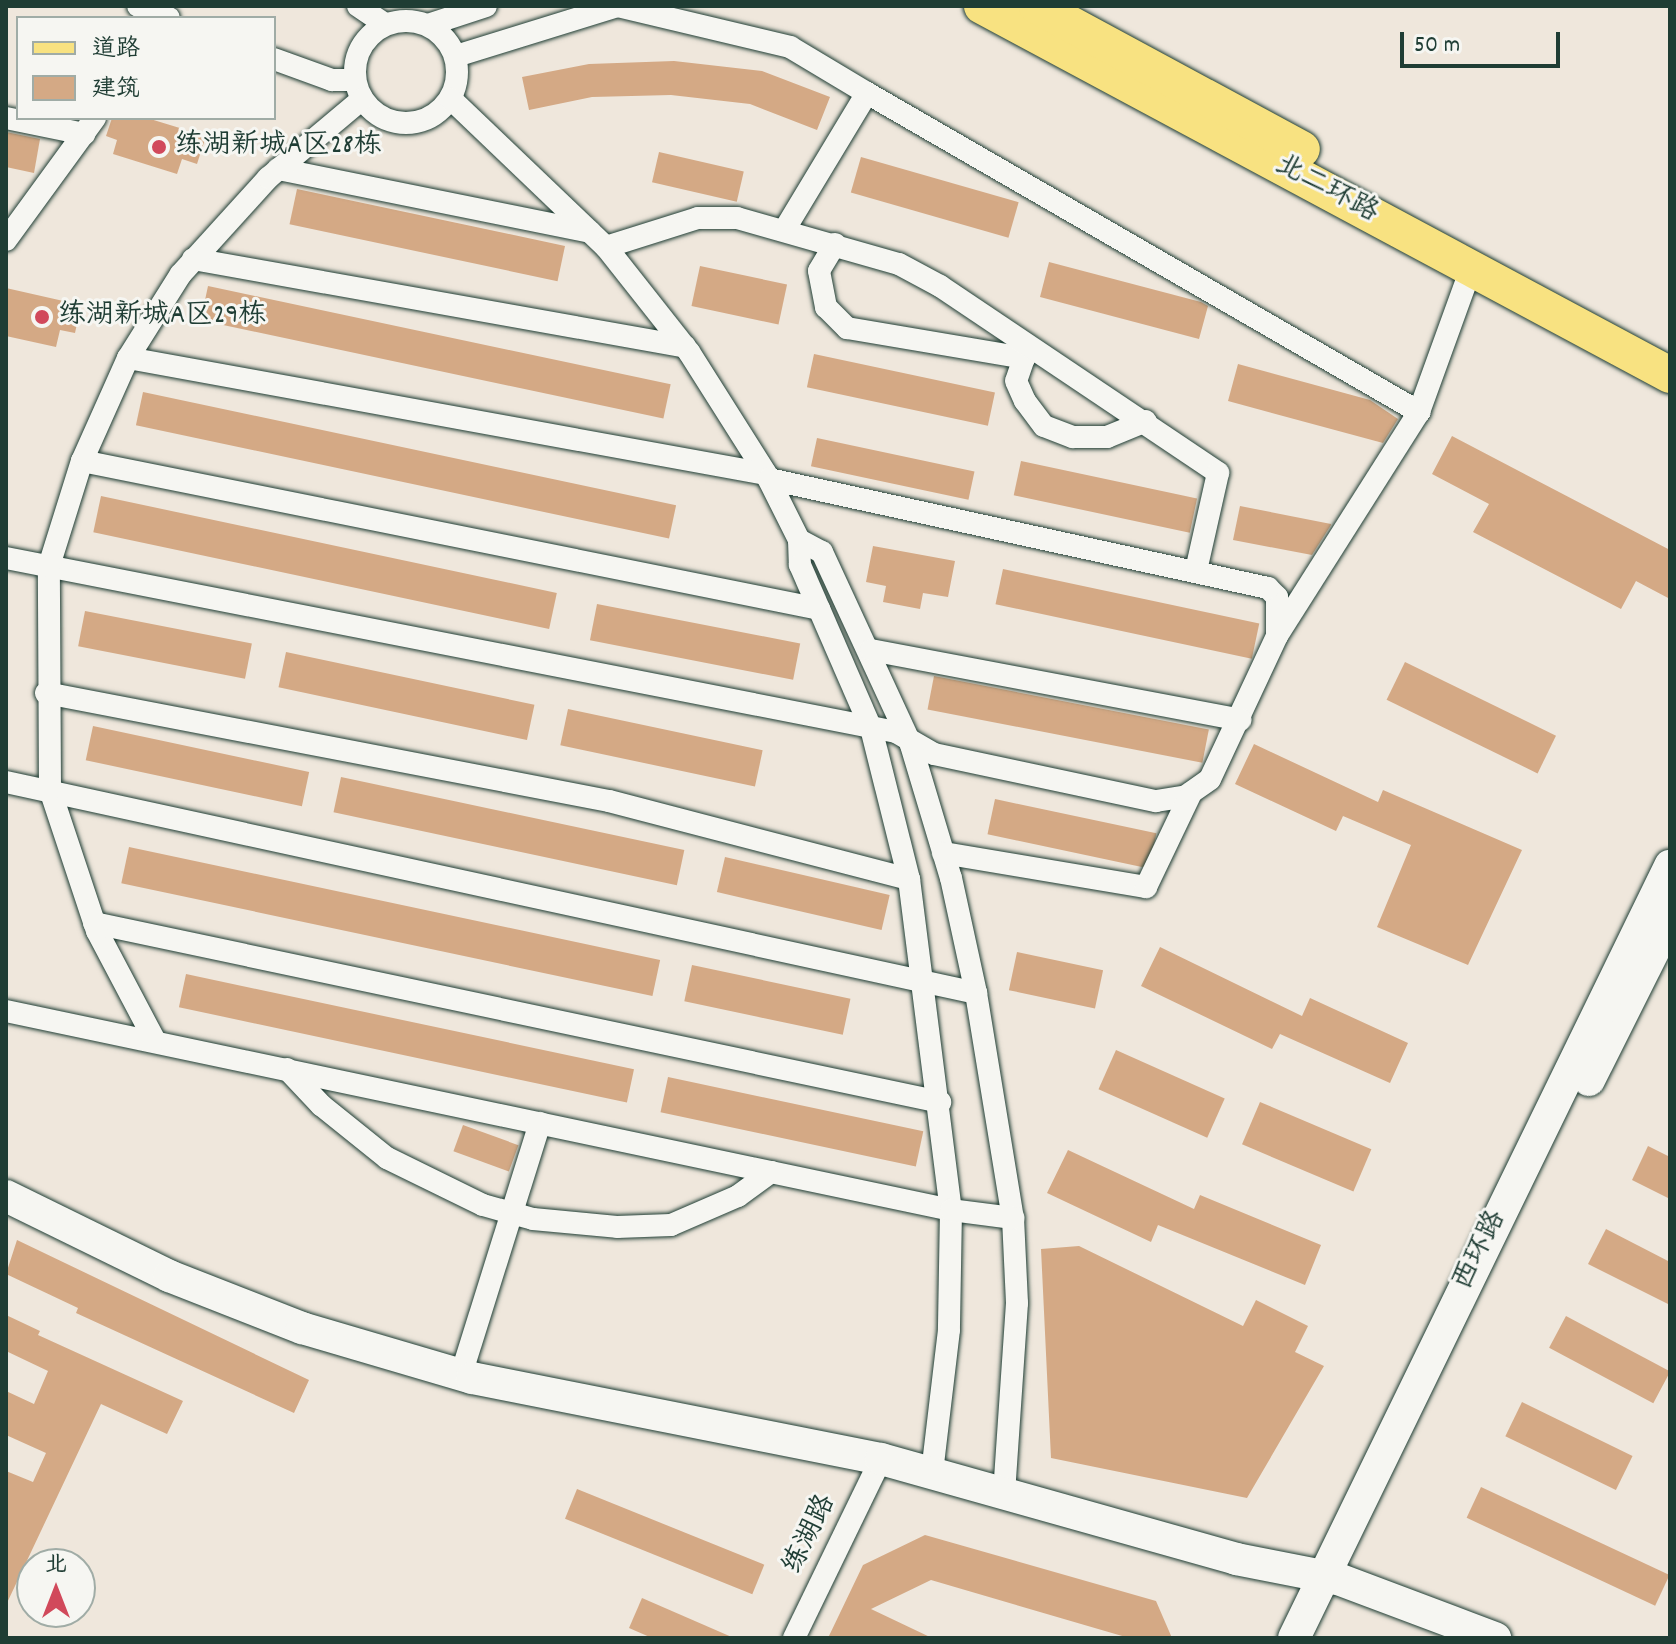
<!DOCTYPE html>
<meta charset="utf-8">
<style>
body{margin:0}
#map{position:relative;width:1676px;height:1644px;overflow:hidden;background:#efe7dc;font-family:Dekko,"LXGW WenKai TC",sans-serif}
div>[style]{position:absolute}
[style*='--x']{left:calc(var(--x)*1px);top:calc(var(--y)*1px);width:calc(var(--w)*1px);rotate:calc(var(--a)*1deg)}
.building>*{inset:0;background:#d4a985;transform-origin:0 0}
.roads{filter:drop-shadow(0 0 2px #1f3d34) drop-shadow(0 0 2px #1f3d34)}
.street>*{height:22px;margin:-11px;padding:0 11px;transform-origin:11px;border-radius:11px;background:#f6f6f2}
.street>.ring{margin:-11px;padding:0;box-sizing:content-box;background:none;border:22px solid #f6f6f2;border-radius:50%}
.secondary>*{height:32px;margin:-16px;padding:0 16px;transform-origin:16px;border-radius:16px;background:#f6f6f2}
.primary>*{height:36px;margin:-18px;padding:0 18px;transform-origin:18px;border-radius:18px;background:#f8e281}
.dots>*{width:22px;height:22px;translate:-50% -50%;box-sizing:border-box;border:4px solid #f6f6f2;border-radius:50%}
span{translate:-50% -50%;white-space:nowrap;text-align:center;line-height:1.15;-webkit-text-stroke:6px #f6f6f2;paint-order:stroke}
.poi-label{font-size:28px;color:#1f3d34}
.left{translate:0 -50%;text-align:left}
.street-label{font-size:28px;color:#1f3d34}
.frame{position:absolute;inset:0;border:8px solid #1f3d34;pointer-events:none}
.legend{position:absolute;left:16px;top:16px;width:260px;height:104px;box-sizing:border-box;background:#f6f6f2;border:2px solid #a0aca6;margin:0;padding:10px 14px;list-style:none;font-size:24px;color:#1f3d34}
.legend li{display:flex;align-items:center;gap:16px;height:40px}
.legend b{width:40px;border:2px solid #a0aca6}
.north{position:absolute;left:16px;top:1548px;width:80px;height:80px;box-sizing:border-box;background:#f6f6f2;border:2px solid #a0aca6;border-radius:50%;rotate:0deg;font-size:22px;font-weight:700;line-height:32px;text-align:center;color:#1f3d34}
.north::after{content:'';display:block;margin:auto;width:28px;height:36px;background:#d1495b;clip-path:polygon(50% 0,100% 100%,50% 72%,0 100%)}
.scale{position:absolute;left:1400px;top:32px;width:160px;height:36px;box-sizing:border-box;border:4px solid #1f3d34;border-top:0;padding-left:10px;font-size:24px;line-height:28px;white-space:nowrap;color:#1f3d34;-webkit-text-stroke:6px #f6f6f2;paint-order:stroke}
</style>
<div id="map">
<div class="building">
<i style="clip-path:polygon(674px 61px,762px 71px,830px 97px,817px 130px,750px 104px,671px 95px,592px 97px,529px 110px,522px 77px,589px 64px)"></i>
<i style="clip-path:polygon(112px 118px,147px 118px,206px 136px,197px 164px,182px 159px,177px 174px,113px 154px,117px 140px,106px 136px)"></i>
<i style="clip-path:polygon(6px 132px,40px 139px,34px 173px,6px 167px)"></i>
<i style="left:659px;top:152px;width:87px;height:31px;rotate:13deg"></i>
<i style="left:861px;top:157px;width:164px;height:37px;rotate:16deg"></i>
<i style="left:297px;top:189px;width:274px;height:36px;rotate:12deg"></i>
<i style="clip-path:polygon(1049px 262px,1201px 302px,1208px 306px,1199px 339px,1040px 297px)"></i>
<i style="left:700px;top:266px;width:89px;height:41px;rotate:12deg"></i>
<i style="left:208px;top:286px;width:473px;height:35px;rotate:12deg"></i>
<i style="clip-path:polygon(6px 288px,81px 305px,75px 333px,60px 330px,56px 347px,6px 336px)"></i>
<i style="left:814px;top:354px;width:185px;height:34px;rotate:12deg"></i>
<i style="clip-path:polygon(1238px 364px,1370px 400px,1398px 419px,1383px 443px,1228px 401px)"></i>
<i style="left:143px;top:392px;width:545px;height:34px;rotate:12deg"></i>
<i style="clip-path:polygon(1452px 436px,1670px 550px,1670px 599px,1636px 581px,1621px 609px,1473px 532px,1489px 504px,1432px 474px)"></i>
<i style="left:817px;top:438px;width:161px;height:29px;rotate:12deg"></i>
<i style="left:1021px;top:461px;width:180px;height:35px;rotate:12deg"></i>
<i style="left:101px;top:496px;width:466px;height:37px;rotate:12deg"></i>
<i style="clip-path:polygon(1240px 506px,1331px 524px,1331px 525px,1312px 555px,1233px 540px)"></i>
<i style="clip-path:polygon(873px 546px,955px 561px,948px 597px,923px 593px,920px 609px,883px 602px,886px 586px,866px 582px)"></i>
<i style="left:1003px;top:569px;width:262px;height:36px;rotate:12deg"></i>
<i style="left:597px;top:604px;width:207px;height:37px;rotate:11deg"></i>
<i style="left:85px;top:611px;width:170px;height:36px;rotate:11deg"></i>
<i style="left:286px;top:652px;width:254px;height:36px;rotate:12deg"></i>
<i style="left:1405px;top:662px;width:168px;height:42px;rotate:26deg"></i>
<i style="left:934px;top:676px;width:280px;height:34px;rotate:11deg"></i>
<i style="left:568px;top:709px;width:199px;height:37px;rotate:12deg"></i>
<i style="left:93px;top:726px;width:221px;height:35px;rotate:12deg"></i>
<i style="clip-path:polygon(1254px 744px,1378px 802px,1383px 790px,1522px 850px,1468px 965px,1377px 927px,1411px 845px,1343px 816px,1336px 831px,1235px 784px)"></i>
<i style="left:341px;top:777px;width:351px;height:36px;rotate:12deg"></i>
<i style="left:995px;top:799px;width:165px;height:36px;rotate:12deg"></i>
<i style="left:129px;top:847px;width:543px;height:37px;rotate:12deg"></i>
<i style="left:725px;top:857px;width:169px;height:36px;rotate:13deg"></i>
<i style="clip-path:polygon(1160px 947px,1302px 1016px,1310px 998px,1408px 1043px,1390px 1083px,1280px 1034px,1272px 1049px,1141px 986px)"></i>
<i style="left:1017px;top:952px;width:88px;height:39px;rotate:12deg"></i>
<i style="left:692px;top:965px;width:162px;height:37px;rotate:12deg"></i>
<i style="left:186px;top:974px;width:458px;height:34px;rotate:12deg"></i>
<i style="left:1116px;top:1050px;width:119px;height:43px;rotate:24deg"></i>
<i style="left:668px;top:1077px;width:261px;height:36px;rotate:12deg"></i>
<i style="left:1260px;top:1102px;width:121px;height:46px;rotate:23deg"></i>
<i style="left:463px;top:1125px;width:59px;height:28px;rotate:20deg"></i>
<i style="clip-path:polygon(1648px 1146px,1670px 1157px,1670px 1199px,1632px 1180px)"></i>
<i style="clip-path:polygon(1068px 1150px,1194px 1209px,1200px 1195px,1321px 1245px,1305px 1285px,1158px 1225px,1151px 1242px,1047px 1193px)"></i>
<i style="clip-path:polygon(1606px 1229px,1670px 1262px,1670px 1305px,1588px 1264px)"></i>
<i style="clip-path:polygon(17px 1240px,309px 1380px,294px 1413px,76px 1313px,78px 1308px,6px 1274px)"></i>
<i style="clip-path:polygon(1079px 1246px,1243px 1326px,1256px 1300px,1308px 1326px,1295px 1352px,1324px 1366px,1247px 1498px,1051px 1458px,1041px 1249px)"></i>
<i style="clip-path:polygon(6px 1315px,40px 1331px,38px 1335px,183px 1401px,167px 1434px,101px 1404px,6px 1605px,6px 1471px,33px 1482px,46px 1453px,6px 1435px,6px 1391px,34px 1404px,48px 1371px,6px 1351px)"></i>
<i style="left:1566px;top:1316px;width:118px;height:36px;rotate:28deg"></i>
<i style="left:1522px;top:1402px;width:123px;height:38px;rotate:26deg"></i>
<i style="left:1481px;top:1487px;width:208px;height:34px;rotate:25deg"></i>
<i style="left:577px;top:1489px;width:202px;height:32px;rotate:22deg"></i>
<i style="clip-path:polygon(925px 1535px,1156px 1601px,1172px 1638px,1129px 1638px,931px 1580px,871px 1609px,932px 1638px,828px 1638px,863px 1565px)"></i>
<i style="clip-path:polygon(642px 1598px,734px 1638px,652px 1638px,629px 1628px)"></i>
</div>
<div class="roads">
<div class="street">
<i style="--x:138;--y:6;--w:33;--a:21"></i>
<i style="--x:358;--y:6;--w:32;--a:34"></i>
<i style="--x:618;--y:6;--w:177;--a:13.4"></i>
<i style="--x:790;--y:47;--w:90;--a:30.9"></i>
<i style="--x:867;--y:93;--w:159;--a:121.1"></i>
<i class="ring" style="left:355px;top:21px;width:80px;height:80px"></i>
<i style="--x:428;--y:25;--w:61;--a:-18.1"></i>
<i style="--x:456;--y:56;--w:170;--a:-17.2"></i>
<i style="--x:274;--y:59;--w:62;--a:19.9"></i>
<i style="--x:332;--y:80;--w:23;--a:0"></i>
<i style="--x:867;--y:93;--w:638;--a:30.02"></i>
<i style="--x:1419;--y:412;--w:262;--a:122.4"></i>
<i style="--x:451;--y:99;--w:214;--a:43.7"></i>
<i style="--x:606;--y:247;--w:134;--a:51.7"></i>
<i style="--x:689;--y:352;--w:144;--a:57.7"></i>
<i style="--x:766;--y:474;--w:74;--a:63.4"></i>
<i style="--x:799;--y:540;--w:25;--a:88"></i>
<i style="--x:800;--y:565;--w:178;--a:66.5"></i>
<i style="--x:871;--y:728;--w:156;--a:75.9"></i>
<i style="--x:909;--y:879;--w:334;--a:82.8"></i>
<i style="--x:951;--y:1210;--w:120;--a:91"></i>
<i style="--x:949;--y:1330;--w:144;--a:96.8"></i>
<i style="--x:6;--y:118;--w:80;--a:11.6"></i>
<i style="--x:278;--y:169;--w:318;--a:11.4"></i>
<i style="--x:6;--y:240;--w:151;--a:-53.9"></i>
<i style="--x:835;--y:244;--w:31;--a:121"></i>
<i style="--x:819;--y:271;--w:37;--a:79"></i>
<i style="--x:826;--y:307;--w:30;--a:45"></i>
<i style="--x:847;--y:328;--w:180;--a:9.6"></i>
<i style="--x:1024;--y:358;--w:24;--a:109"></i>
<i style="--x:1016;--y:381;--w:22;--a:66"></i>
<i style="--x:1025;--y:401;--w:31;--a:53"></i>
<i style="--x:1044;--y:426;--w:31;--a:21"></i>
<i style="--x:1073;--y:437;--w:34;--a:0"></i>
<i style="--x:1107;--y:437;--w:42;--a:-22.3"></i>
<i style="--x:606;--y:247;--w:96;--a:-17.5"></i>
<i style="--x:698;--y:218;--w:39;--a:0"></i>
<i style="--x:737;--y:218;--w:168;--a:15.9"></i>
<i style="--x:899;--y:264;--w:47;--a:28.2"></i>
<i style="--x:940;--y:286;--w:335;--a:33.9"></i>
<i style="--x:1218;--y:473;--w:100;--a:102.7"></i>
<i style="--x:193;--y:259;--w:500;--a:10.1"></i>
<i style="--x:128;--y:358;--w:648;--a:10.3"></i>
<i style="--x:1419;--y:412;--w:153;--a:-70.1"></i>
<i style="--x:82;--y:461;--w:752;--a:11.35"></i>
<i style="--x:799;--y:540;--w:26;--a:28"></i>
<i style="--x:822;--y:552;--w:213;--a:65.2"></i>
<i style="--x:911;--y:745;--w:139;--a:73.3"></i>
<i style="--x:951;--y:878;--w:118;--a:77.7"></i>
<i style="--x:976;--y:993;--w:228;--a:80.7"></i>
<i style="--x:1013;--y:1218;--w:85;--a:87.3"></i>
<i style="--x:1017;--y:1303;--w:190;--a:93.9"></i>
<i style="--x:6;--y:558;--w:907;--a:11.06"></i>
<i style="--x:896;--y:732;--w:44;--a:30.1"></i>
<i style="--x:934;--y:754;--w:227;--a:12"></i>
<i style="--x:1156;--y:801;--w:30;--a:-9"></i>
<i style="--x:1186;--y:796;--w:29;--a:-35"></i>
<i style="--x:1210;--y:779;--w:158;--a:-64.9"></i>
<i style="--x:1277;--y:636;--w:39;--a:-90"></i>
<i style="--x:1277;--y:597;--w:13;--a:-135"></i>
<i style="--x:1268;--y:588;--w:511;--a:-167.68"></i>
<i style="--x:871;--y:650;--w:376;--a:10.7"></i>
<i style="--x:46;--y:693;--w:573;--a:10.86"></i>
<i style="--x:609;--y:801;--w:310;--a:14.6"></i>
<i style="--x:6;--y:782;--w:993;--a:12.27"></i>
<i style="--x:943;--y:853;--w:206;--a:9.5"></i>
<i style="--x:1146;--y:887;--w:104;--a:-64.4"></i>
<i style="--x:94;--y:923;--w:865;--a:11.95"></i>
<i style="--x:6;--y:1011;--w:966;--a:11.89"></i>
<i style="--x:951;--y:1210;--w:63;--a:7.4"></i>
<i style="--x:155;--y:1041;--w:124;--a:-117.8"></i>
<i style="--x:97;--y:931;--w:149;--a:-108.4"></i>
<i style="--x:50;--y:790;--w:224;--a:-90.3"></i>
<i style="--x:49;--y:566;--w:110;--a:-72.6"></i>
<i style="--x:82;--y:461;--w:113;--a:-65.9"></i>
<i style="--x:128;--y:358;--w:99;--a:-57.8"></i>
<i style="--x:181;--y:274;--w:130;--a:-47.8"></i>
<i style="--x:268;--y:178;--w:123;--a:-40"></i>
<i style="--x:287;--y:1069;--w:50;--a:46.6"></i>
<i style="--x:321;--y:1105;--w:85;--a:38.8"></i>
<i style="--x:387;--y:1158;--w:107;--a:26.1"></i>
<i style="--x:483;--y:1205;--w:52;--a:15.6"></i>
<i style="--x:533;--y:1219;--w:84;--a:5.4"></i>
<i style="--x:617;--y:1227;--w:54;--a:-2.1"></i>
<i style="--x:671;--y:1225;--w:73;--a:-23.4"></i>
<i style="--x:738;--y:1196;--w:41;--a:-36"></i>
<i style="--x:461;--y:1375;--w:264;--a:-72.6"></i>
<i style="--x:794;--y:1638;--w:199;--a:-64.1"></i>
</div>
<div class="secondary">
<i style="--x:1589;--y:1080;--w:181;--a:-63.4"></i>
<i style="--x:6;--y:1196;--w:182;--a:26.1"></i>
<i style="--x:169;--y:1276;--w:143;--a:21.4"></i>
<i style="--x:302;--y:1328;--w:177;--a:16.4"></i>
<i style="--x:472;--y:1378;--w:417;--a:11.2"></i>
<i style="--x:881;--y:1459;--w:369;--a:15.7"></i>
<i style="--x:1236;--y:1559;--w:104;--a:11.1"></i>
<i style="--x:1338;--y:1579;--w:168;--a:20.6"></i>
<i style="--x:1294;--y:1638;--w:859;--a:-64.03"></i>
</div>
<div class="primary">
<i style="--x:982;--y:6;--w:781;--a:28.21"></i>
<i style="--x:1037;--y:6;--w:301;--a:28.4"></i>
</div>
</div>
<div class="dots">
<i style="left:159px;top:147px;background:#d1495b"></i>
<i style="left:42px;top:317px;background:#d1495b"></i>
</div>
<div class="poi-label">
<span class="left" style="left:175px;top:147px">练湖新城A区28栋</span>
<span class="left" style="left:58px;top:317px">练湖新城A区29栋</span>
</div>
<div class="street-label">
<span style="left:1326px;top:190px;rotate:28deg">北二环路</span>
<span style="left:1481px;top:1251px;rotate:-64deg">西环路</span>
<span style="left:811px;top:1535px;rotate:-64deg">练湖路</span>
</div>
<div class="frame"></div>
<ul class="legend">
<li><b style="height:10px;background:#f8e281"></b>道路</li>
<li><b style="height:22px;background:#d4a985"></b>建筑</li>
</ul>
<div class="north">北</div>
<div class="scale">50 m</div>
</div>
